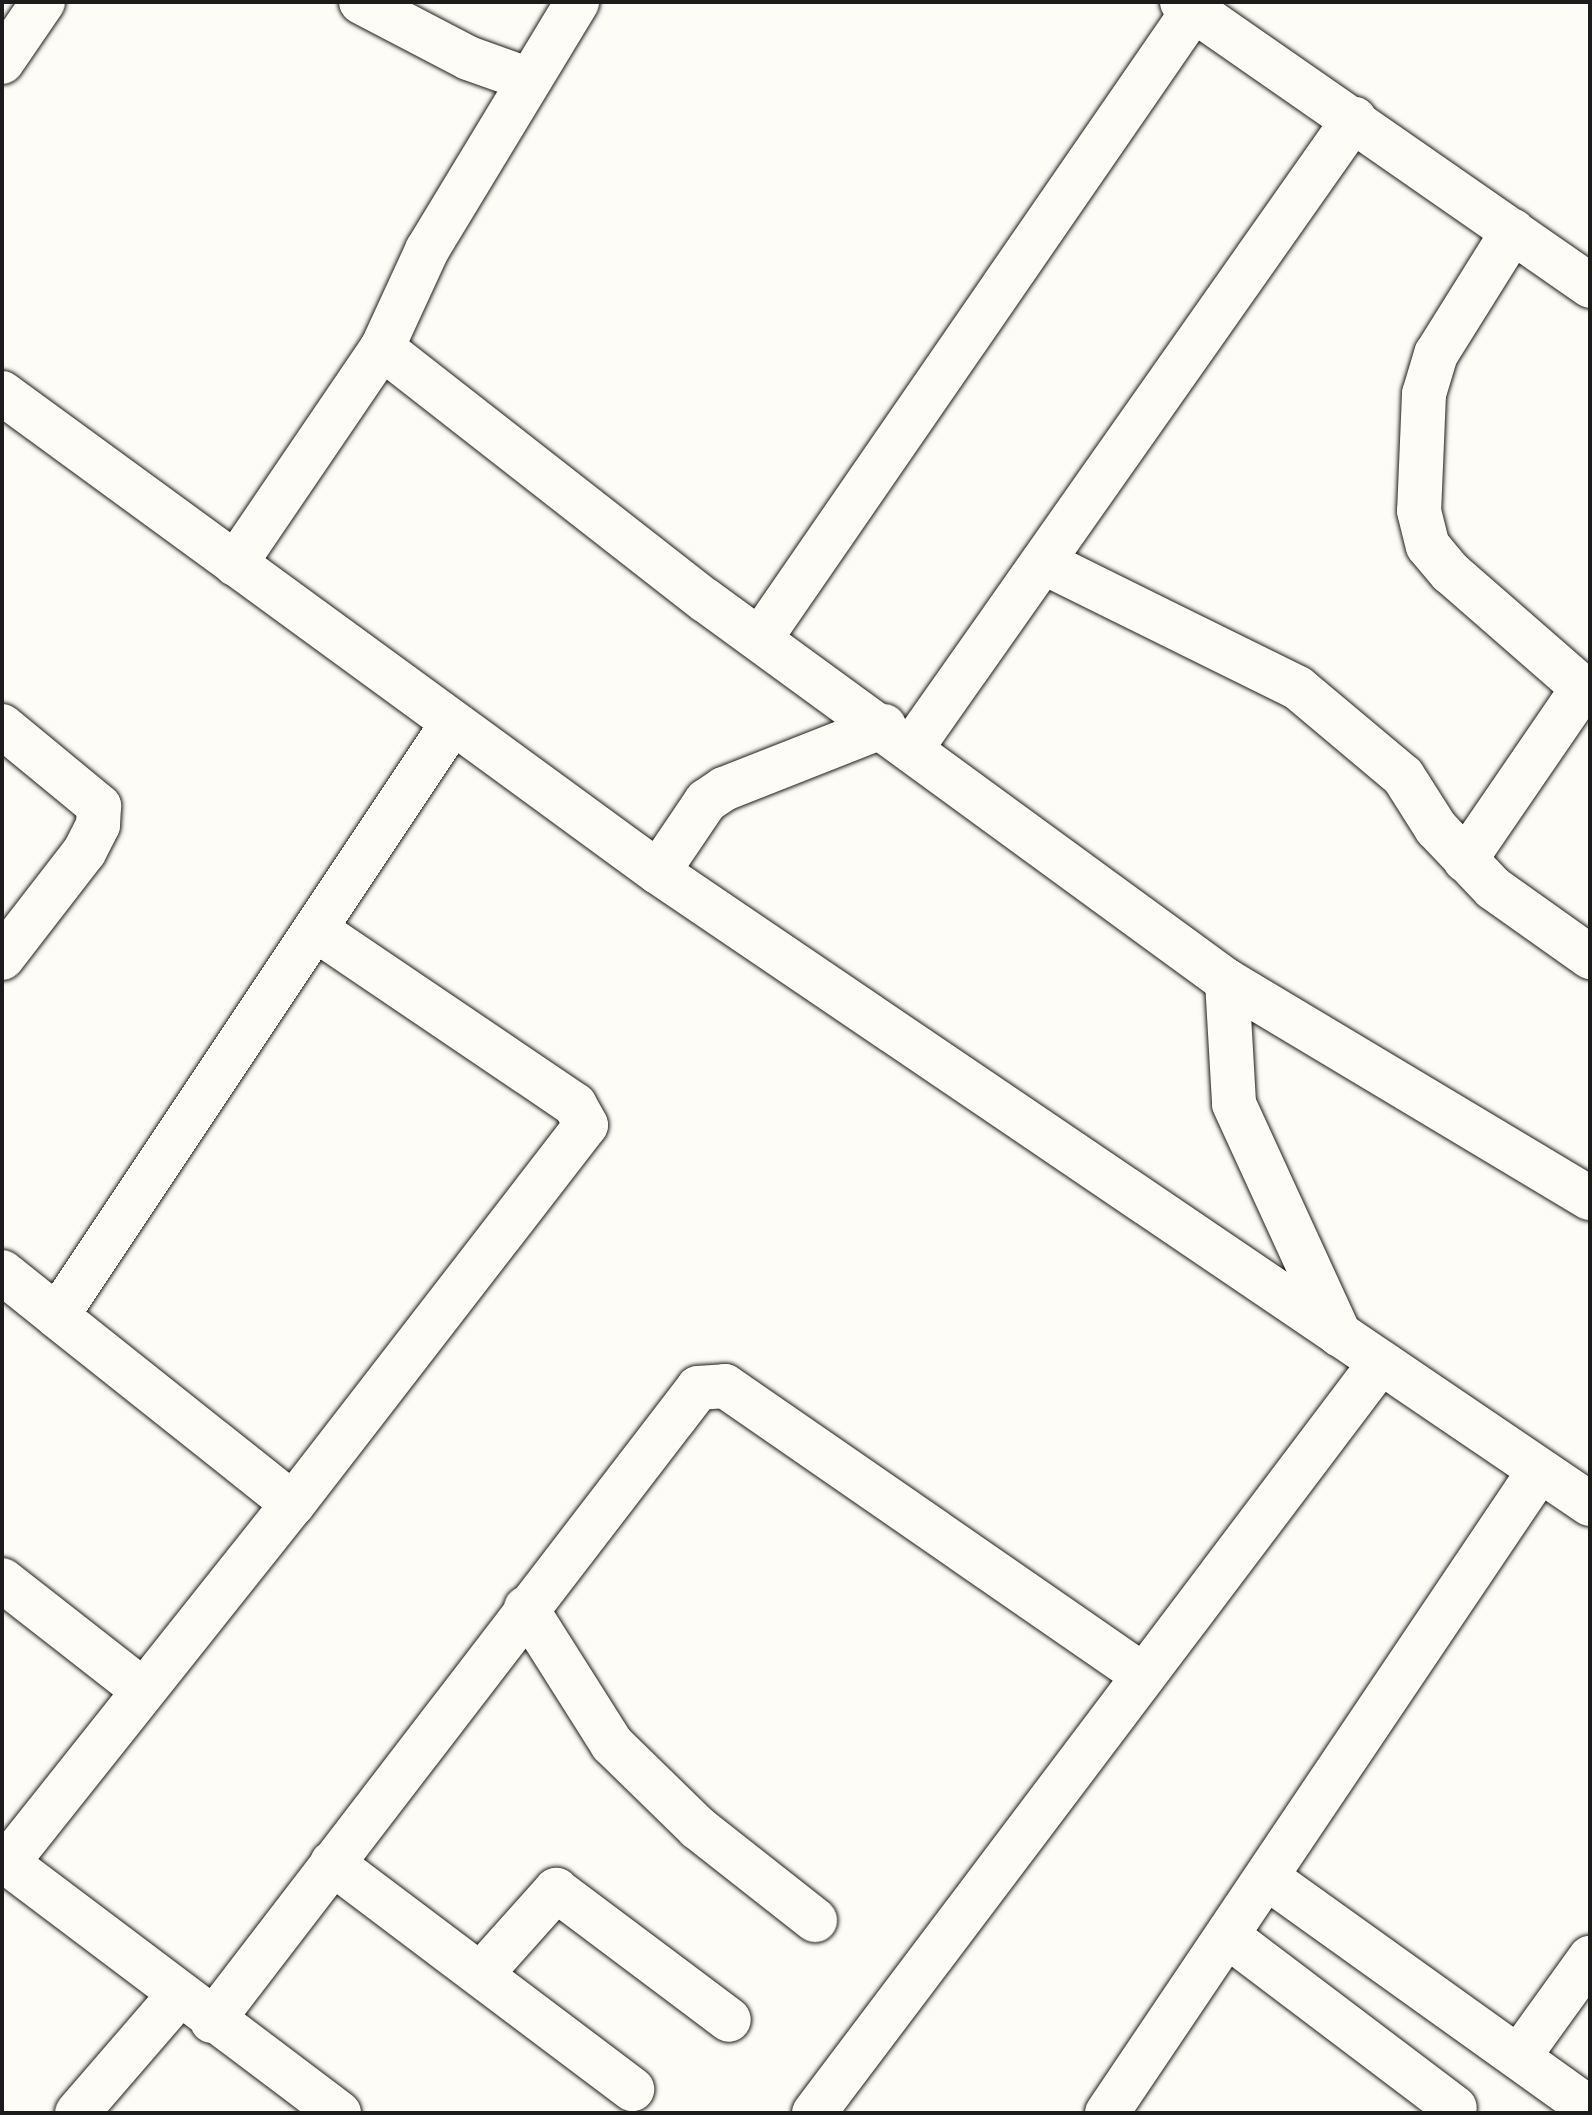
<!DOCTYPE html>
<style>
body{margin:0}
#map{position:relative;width:1592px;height:2115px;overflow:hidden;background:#fdfcf7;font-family:Pangolin,sans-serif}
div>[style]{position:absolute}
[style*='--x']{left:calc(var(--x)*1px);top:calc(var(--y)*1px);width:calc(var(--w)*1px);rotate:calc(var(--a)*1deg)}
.roads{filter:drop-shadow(0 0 2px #1c1c1c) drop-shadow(0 0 2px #1c1c1c)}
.minor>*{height:44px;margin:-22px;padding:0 22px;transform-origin:22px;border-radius:22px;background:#fdfcf7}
span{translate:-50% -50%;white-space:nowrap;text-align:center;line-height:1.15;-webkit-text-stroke:8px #fdfcf7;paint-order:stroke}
.frame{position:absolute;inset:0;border:4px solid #1c1c1c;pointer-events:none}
</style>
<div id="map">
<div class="roads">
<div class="minor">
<i style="--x:361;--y:2;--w:121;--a:27.6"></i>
<i style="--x:468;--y:58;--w:63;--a:19.6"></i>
<i style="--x:1182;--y:2;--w:497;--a:34.8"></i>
<i style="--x:2;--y:62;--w:73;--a:-55.7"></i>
<i style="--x:1513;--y:231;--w:145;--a:122"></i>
<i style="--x:1436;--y:354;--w:42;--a:106.7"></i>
<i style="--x:1424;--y:394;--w:117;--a:92.4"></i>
<i style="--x:1419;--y:511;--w:36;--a:76"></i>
<i style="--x:1428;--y:546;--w:35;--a:50"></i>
<i style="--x:1451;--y:573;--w:178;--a:41.1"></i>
<i style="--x:382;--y:348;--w:410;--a:38"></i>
<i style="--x:705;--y:600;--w:646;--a:36.13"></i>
<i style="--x:1227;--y:981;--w:423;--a:30.9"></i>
<i style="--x:2;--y:393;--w:812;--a:36.14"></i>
<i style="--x:658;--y:872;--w:1126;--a:34.14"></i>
<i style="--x:1043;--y:562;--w:284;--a:26.3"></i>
<i style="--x:1298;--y:688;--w:137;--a:40"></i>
<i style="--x:1403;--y:776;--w:62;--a:57.6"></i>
<i style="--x:1436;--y:828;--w:83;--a:46.5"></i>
<i style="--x:1493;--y:888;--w:119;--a:35.4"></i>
<i style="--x:235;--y:564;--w:261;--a:-55.8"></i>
<i style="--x:382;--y:348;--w:108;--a:-65.3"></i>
<i style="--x:427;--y:250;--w:290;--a:-58.8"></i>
<i style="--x:760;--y:639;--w:774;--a:-55.43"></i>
<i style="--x:2;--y:726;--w:126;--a:39.5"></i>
<i style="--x:99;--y:806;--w:19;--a:93"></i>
<i style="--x:98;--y:825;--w:30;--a:117"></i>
<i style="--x:84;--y:852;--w:134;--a:127.7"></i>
<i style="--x:913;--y:746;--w:767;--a:-54.88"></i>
<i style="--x:1465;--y:860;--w:196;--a:-55.6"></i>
<i style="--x:1576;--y:698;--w:17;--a:-33"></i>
<i style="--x:658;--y:872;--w:86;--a:-55.9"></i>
<i style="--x:706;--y:801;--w:22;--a:-34"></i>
<i style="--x:724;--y:789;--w:172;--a:-21.5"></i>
<i style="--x:1227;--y:981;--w:123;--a:86.7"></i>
<i style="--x:1234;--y:1104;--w:254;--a:65.4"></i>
<i style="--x:2;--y:1272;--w:70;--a:38.7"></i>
<i style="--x:293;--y:1504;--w:479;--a:-52.3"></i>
<i style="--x:586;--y:1125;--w:23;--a:-119"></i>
<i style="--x:575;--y:1105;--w:314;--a:-145.9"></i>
<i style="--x:2;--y:1580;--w:179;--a:38"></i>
<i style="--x:526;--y:1608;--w:161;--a:57.7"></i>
<i style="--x:612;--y:1744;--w:120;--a:44.3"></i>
<i style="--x:698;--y:1828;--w:149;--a:38.2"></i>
<i style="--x:2;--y:1859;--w:422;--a:37"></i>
<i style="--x:7;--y:1863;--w:459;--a:-51.5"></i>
<i style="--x:293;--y:1504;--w:302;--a:-141.5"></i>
<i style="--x:57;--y:1316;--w:710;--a:-56.31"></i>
<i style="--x:332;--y:1863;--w:376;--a:37"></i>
<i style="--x:1269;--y:1879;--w:395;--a:35.6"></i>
<i style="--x:1229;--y:1937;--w:283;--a:37.1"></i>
<i style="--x:481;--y:1974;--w:113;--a:-48.2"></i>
<i style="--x:556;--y:1890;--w:216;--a:36.9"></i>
<i style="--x:212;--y:2021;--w:798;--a:-52.48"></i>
<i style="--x:698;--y:1388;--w:27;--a:-4"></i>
<i style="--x:725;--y:1386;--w:505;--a:34.67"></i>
<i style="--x:1520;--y:2055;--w:120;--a:-54.2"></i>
<i style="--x:77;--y:2113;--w:155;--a:-49.2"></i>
<i style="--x:814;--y:2113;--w:940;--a:-52.96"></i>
<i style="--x:1107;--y:2113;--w:774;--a:-56.06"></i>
</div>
</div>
<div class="frame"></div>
</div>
